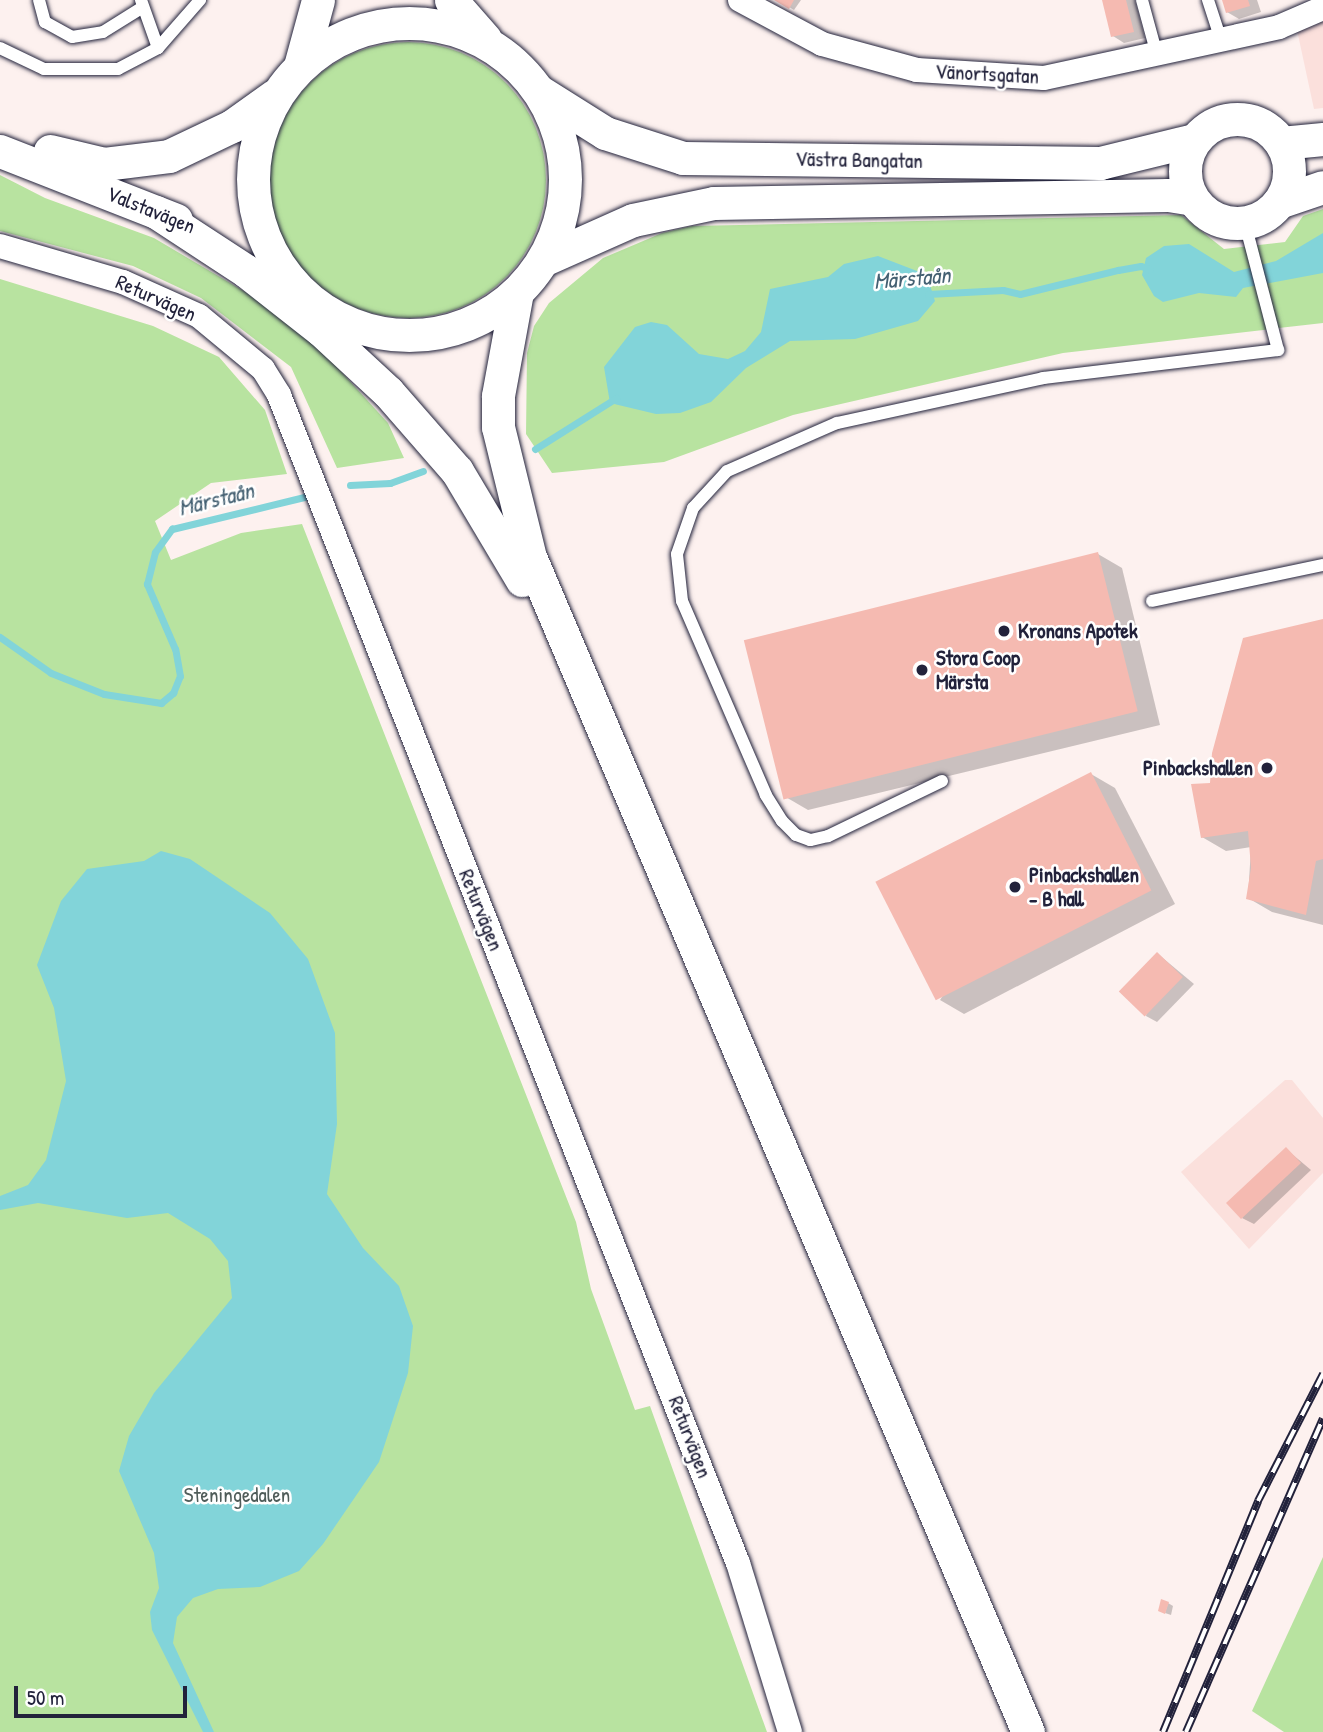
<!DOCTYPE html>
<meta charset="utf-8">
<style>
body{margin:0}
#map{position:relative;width:1323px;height:1732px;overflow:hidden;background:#fdf1ef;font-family:"Patrick Hand",sans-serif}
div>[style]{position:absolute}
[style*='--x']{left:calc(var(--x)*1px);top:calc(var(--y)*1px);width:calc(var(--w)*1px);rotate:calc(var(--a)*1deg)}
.built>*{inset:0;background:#fbe0dc}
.green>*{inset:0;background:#b8e3a0}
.round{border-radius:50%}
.water>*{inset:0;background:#82d4d9}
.shadow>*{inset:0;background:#0003}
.stream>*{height:7px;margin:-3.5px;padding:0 3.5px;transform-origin:3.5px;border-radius:3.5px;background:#82d4d9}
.building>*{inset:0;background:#f5bab1;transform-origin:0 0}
.roads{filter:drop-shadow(0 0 2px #22223b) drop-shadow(0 0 2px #22223b)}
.lane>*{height:12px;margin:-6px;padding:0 6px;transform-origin:6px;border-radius:6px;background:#fff}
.street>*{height:24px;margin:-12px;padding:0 12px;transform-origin:12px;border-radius:12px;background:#fff}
.secondary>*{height:33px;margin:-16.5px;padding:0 16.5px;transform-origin:16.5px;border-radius:16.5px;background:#fff}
.secondary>.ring{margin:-16.5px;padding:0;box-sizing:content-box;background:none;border:33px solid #fff;border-radius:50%}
.rail>*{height:8px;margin-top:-4px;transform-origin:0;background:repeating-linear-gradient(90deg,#fff 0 16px,#22223b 0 32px);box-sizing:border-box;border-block:2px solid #22223b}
.dots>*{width:19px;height:19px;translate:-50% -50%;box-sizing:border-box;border:4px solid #fff;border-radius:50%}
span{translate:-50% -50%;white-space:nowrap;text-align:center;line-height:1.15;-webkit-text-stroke:5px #fff;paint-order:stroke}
.street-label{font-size:21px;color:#22223b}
.poi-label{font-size:21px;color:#22223b;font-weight:700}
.left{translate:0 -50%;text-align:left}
.right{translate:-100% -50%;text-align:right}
.park-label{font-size:21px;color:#4f5c59}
.water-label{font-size:23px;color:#446072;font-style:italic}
.scale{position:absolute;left:14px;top:1686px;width:173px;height:32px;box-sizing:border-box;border:4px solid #22223b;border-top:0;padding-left:9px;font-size:21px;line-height:24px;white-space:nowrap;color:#22223b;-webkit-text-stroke:5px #fff;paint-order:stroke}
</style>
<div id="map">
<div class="built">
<i style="clip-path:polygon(1323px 19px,1323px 108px,1314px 109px,1297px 30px)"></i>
<i style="clip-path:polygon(1285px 1080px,1292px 1080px,1323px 1118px,1323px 1173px,1249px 1249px,1181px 1172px)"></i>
</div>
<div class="green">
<i class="round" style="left:270px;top:42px;width:276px;height:276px"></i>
<i style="clip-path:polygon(0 175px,45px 198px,154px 238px,296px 322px,388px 423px,404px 458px,337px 468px,291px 367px,201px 298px,133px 266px,0 231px)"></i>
<i style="clip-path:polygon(1323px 209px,1323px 323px,1063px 353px,793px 415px,664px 462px,552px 473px,526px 434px,527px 353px,534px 326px,549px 303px,603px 258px,662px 233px,692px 226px,1181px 215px,1224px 249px,1285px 242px,1303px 216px)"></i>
<i style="clip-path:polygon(0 279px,153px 326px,219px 357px,265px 410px,287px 474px,211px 483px,155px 521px,171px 560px,241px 533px,302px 524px,576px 1222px,591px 1289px,635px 1410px,650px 1406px,767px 1732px,0 1732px)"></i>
<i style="clip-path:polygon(1323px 1557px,1323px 1732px,1284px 1732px,1252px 1711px)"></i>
</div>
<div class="water">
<i style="clip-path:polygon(1323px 233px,1323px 273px,1243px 288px,1236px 297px,1199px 293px,1163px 302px,1154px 296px,1142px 275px,1146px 258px,1164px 246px,1189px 244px,1234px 272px,1276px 261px)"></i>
<i style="clip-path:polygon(878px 256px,917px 271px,929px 282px,935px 301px,918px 321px,855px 339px,790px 341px,746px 368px,711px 402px,680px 413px,656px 414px,610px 403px,604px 367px,635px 327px,651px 322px,667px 325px,699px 354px,728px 359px,745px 351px,761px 332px,770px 289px,828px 277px,844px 264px)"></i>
<i style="clip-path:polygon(161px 851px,190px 859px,270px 913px,308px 959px,335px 1033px,337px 1124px,327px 1194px,363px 1248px,399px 1286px,413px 1326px,408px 1373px,379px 1462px,323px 1544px,299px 1571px,260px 1587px,218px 1589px,193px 1598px,177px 1617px,173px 1643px,214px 1732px,203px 1732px,152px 1630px,150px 1612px,159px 1588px,154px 1553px,119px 1471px,129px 1436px,154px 1393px,232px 1298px,228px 1261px,210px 1239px,168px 1213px,127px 1218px,38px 1203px,0 1210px,0 1196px,28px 1185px,46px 1160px,66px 1081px,54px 1008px,37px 965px,61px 901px,87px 869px,144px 861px)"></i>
</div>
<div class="shadow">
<i style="clip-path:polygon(778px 0,801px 0,794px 10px)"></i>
<i style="clip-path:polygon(1104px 0,1135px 0,1145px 38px,1124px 43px,1113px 36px)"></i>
<i style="clip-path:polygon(1224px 0,1257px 0,1261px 12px,1239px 19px,1227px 12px)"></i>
<i style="clip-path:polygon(1098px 554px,1122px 568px,1160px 725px,808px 810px,784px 796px)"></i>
<i style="clip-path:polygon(1323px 621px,1323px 925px,1272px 912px,1248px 898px,1251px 847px,1226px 851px,1202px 837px,1211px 785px)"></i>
<i style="clip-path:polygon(1091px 774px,1115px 788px,1175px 904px,964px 1014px,940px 1000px)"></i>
<i style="clip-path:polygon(1158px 954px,1194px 984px,1157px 1022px,1146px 1016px)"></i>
<i style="clip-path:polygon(1286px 1149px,1311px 1170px,1254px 1224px,1242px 1218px)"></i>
<i style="clip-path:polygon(1168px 1603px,1173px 1606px,1171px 1615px,1165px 1613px)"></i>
</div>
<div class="stream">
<i style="--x:928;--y:294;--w:75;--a:-3.1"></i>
<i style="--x:1003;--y:290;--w:17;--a:13"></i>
<i style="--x:1020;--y:294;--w:101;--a:-13.8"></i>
<i style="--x:1118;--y:270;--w:23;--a:-10"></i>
<i style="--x:1141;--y:266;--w:9;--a:21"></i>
<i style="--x:535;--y:449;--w:96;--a:-32.2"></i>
<i style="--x:350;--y:485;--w:40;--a:-2.9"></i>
<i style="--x:390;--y:483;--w:35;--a:-20"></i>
<i style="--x:0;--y:637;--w:62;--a:35.2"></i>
<i style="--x:51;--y:673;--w:57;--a:21.6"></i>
<i style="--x:104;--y:694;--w:58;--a:9"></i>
<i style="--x:161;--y:703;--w:16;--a:-40"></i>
<i style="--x:173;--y:693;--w:18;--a:-68"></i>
<i style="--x:180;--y:676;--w:27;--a:-100"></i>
<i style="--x:175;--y:649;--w:71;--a:-113.3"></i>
<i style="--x:147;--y:584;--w:33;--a:-76"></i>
<i style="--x:155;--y:552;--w:29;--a:-54"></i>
<i style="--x:172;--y:529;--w:136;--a:-13.6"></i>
</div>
<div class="building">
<i style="clip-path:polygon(774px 0,794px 0,789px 9px)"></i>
<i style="clip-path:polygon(1102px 0,1126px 0,1134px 32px,1111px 37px)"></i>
<i style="clip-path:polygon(1222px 0,1248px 0,1250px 6px,1226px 13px)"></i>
<i style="left:1098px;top:552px;width:164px;height:365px;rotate:76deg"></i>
<i style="clip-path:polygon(1323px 619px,1323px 859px,1316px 861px,1306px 915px,1246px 899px,1251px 868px,1248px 831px,1201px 838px,1191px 784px,1210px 783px,1212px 753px,1243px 638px)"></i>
<i style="left:1091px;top:772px;width:133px;height:242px;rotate:63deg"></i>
<i style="left:1157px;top:952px;width:36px;height:55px;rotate:44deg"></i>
<i style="left:1286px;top:1147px;width:22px;height:82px;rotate:47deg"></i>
<i style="clip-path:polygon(1161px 1599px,1169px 1602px,1165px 1614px,1158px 1611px)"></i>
</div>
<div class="roads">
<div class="lane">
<i style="--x:39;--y:0;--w:23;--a:75"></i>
<i style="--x:45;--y:22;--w:31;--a:29"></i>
<i style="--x:72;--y:37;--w:31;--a:-9"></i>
<i style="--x:103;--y:32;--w:47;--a:-32"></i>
<i style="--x:141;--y:0;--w:51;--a:70.5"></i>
<i style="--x:1142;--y:0;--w:57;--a:74.7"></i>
<i style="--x:1208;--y:0;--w:42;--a:72"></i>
<i style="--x:0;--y:48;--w:49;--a:25.5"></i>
<i style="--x:44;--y:69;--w:74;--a:0"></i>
<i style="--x:118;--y:69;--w:45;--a:-27.7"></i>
<i style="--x:158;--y:48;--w:64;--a:-48.8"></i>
<i style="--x:1152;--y:601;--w:175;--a:-11.9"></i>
<i style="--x:942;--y:781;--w:127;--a:154.2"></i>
<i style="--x:828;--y:836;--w:18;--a:167"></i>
<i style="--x:810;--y:840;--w:15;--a:-160"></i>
<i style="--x:796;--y:835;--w:20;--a:-135"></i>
<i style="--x:782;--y:821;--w:31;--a:-122"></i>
<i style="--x:766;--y:795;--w:211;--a:-113.4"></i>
<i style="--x:682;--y:601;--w:47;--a:-96.1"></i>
<i style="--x:677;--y:554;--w:49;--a:-70.8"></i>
<i style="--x:693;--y:508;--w:50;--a:-47.4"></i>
<i style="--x:727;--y:471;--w:120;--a:-23.6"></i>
<i style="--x:837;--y:423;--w:211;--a:-12.3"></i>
<i style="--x:1043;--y:378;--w:237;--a:-6.8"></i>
<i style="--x:1278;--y:350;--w:131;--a:-104.6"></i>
</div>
<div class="street">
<i style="--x:740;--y:0;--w:93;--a:28.2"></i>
<i style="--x:822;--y:44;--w:98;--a:15.3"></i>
<i style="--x:917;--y:70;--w:127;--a:3.6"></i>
<i style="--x:1044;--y:78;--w:240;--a:-12.2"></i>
<i style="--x:1279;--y:27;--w:48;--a:-23.4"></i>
<i style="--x:0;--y:246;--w:128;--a:16.3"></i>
<i style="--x:123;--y:282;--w:83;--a:24.1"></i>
<i style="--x:199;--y:316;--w:83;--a:39.6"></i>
<i style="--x:263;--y:369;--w:31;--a:58"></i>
<i style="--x:279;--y:395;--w:1255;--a:68.55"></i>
<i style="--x:738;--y:1563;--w:177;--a:72.9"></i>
</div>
<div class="secondary">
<i style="--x:451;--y:0;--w:52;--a:48.9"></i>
<i class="ring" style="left:253px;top:23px;width:279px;height:279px"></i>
<i style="--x:300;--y:66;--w:68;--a:-74.7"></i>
<i style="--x:540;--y:92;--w:77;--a:32.2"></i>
<i style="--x:605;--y:133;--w:82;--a:17.8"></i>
<i style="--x:683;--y:158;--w:417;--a:0.7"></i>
<i style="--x:1100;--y:163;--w:97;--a:-13.7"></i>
<i class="ring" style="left:1185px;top:119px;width:71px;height:71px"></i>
<i style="--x:1281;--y:143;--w:42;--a:-5.4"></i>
<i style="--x:0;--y:151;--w:189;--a:21.4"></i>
<i style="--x:50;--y:151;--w:56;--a:13.5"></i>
<i style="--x:104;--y:164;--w:65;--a:-7"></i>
<i style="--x:169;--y:156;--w:70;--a:-25.5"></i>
<i style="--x:232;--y:126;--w:52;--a:-35.5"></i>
<i style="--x:1279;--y:202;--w:46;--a:-18.8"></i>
<i style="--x:156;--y:212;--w:108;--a:33.2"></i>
<i style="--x:246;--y:271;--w:95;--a:38.2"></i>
<i style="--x:321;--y:330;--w:91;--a:42.8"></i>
<i style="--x:388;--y:392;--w:105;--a:48.9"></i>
<i style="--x:457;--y:471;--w:127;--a:59.2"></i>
<i style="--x:543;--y:260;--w:98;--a:-24"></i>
<i style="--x:633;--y:220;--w:83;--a:-11.9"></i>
<i style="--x:714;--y:203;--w:454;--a:-1"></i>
<i style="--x:1168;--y:195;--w:24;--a:9"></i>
<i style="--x:517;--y:292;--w:106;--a:100.4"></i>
<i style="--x:498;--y:396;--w:31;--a:90"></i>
<i style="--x:498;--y:427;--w:134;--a:76.2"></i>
<i style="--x:530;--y:557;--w:1276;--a:67.03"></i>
</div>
</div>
<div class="rail">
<i style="--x:1163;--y:1732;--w:250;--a:-67.6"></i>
<i style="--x:1258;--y:1501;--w:143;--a:-62.9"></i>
<i style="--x:1186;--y:1732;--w:342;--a:-66.4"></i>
</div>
<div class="dots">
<i style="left:1004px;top:631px;background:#22223b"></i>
<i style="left:922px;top:670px;background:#22223b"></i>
<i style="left:1267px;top:768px;background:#22223b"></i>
<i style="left:1015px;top:887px;background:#22223b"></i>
</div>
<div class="street-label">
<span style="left:987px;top:74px;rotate:3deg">Vänortsgatan</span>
<span style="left:859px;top:160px;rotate:1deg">Västra Bangatan</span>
<span style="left:151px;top:210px;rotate:22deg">Valstavägen</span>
<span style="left:156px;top:298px;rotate:24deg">Returvägen</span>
<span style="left:481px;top:910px;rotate:68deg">Returvägen</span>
<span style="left:690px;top:1437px;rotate:69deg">Returvägen</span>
</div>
<div class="poi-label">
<span class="left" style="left:1018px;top:631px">Kronans Apotek</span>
<span class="left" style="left:936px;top:670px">Stora Coop<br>Märsta</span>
<span class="right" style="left:1253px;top:768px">Pinbackshallen</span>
<span class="left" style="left:1029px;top:887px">Pinbackshallen<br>- B hall</span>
</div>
<div class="park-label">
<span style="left:237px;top:1495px">Steningedalen</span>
</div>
<div class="water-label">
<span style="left:912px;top:278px;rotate:-5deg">Märstaån</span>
<span style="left:216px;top:499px;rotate:-14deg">Märstaån</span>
</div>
<div class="scale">50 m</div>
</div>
